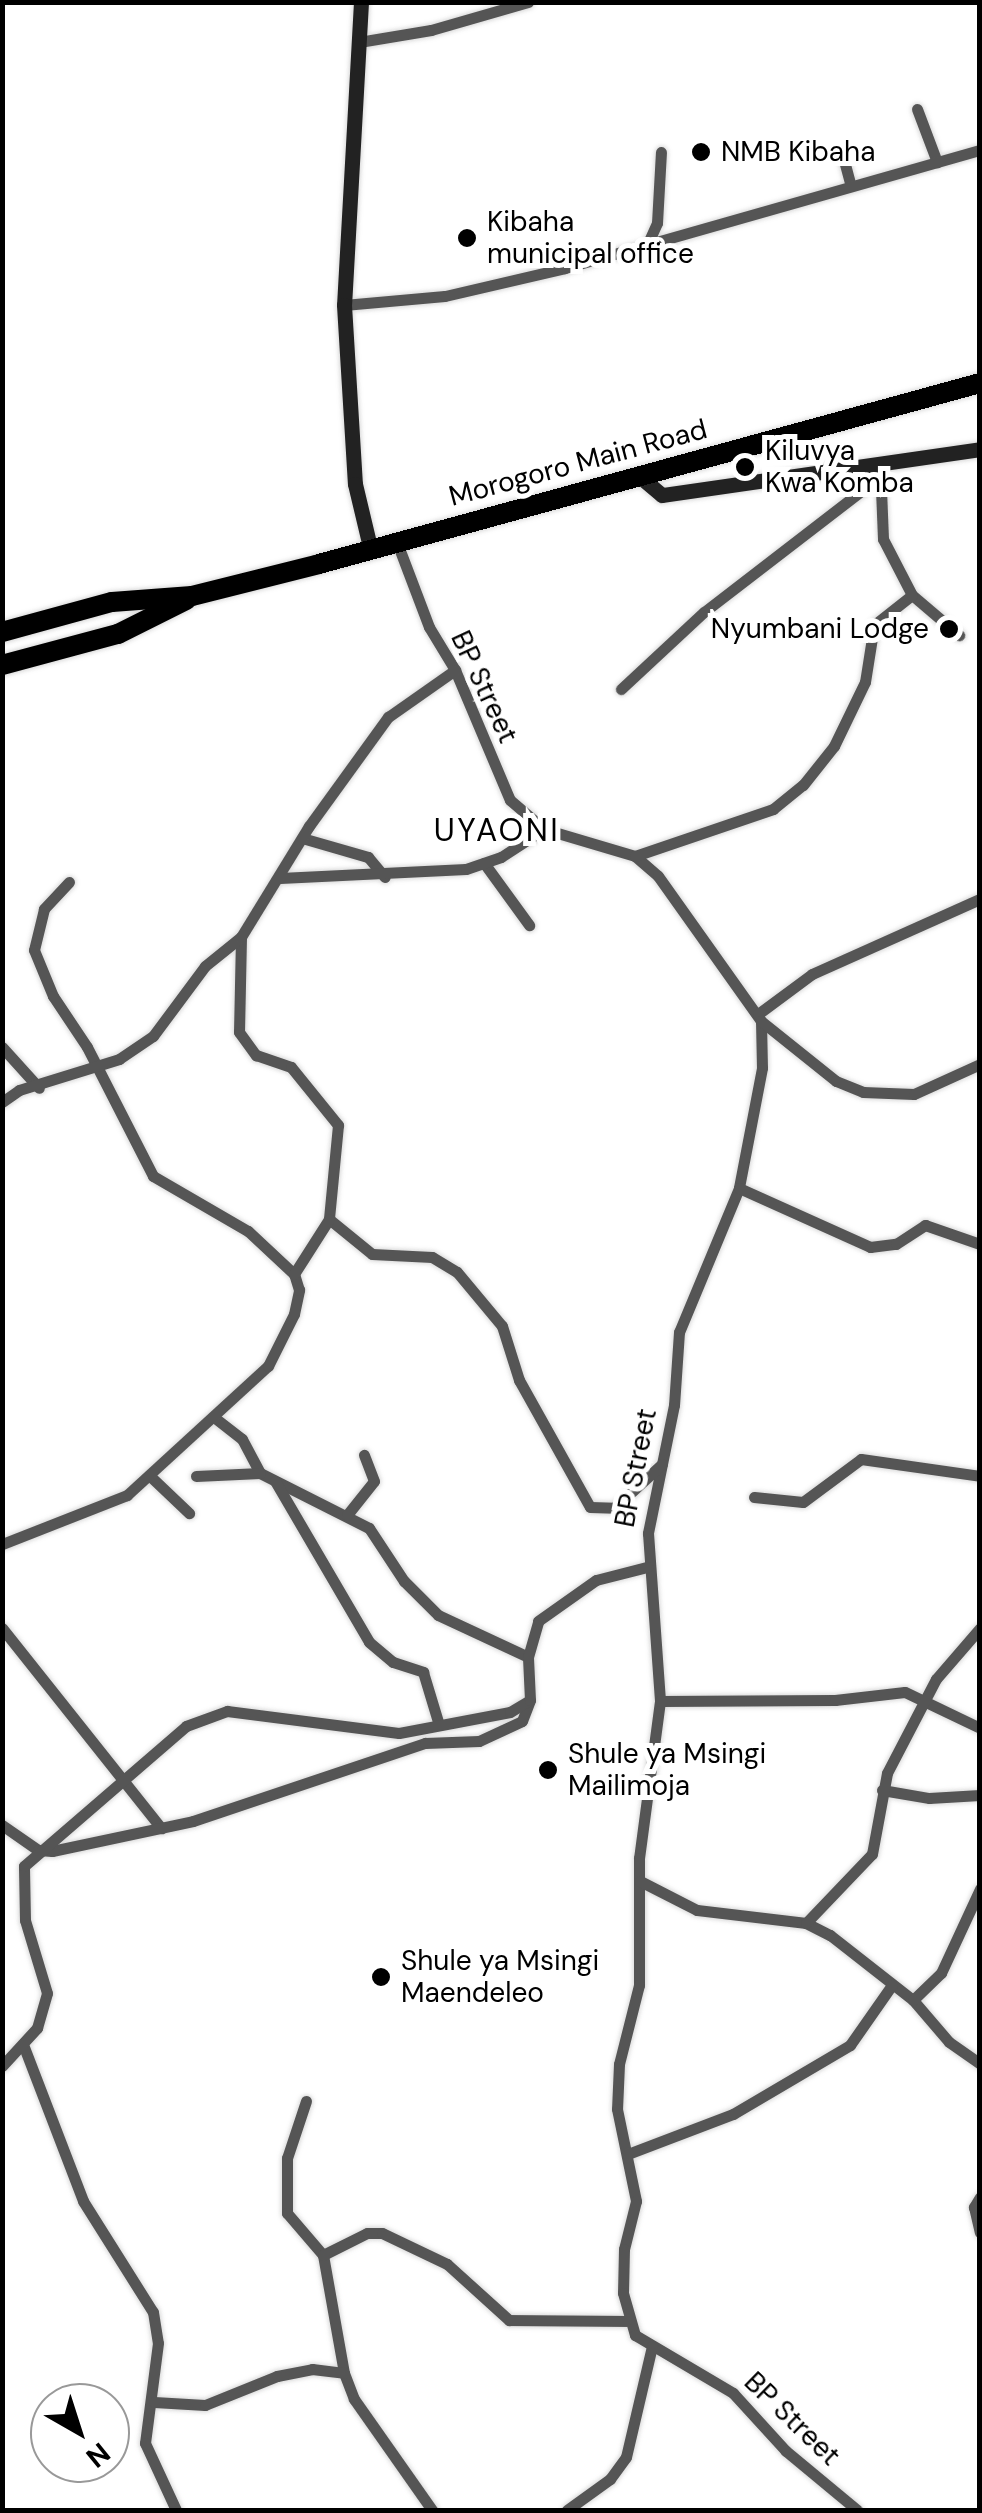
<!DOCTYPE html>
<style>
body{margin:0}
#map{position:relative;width:982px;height:2513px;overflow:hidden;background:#fff;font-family:"DM Sans",sans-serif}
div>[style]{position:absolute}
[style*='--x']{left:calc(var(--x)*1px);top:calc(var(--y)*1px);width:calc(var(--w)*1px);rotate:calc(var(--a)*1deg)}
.roads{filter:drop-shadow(0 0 2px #dbdbdb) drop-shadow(0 0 2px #dbdbdb)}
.street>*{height:11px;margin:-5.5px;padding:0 5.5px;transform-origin:5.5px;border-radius:5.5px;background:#555}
.secondary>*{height:15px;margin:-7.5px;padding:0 7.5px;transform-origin:7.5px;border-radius:7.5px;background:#222}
.highway>*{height:20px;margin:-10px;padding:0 10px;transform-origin:10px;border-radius:10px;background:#000}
.dots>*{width:28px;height:28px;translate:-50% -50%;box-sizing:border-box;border:5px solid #fff;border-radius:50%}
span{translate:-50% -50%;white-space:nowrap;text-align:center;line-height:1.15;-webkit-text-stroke:10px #fff;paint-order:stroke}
.poi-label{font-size:28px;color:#000}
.left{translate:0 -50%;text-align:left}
.right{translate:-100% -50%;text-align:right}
.street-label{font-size:28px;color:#000}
.quarter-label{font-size:32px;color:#000;letter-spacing:2.5px}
.frame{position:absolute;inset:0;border:5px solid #000;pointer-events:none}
.north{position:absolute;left:30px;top:2383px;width:100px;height:100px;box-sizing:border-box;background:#fff;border:2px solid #999;border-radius:50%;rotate:141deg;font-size:28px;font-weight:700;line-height:40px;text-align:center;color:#000}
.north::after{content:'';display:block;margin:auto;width:35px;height:45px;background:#000;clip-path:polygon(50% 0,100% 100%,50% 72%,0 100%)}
</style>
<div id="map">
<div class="roads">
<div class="street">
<i style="--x:359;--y:42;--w:73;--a:-9.5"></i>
<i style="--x:431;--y:30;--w:101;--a:-16.1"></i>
<i style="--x:917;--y:109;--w:57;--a:69.3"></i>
<i style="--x:842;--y:153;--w:34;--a:75"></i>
<i style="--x:648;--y:243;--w:22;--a:-66"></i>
<i style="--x:657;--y:223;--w:71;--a:-86.8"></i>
<i style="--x:344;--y:305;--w:101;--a:-5.1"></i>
<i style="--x:445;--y:296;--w:123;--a:-13.1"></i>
<i style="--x:565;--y:268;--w:431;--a:-15.9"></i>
<i style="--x:396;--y:540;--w:93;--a:69.2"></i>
<i style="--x:429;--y:627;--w:50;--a:58.8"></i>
<i style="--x:455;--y:670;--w:141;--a:67.1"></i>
<i style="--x:510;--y:800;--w:45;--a:40.5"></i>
<i style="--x:544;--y:829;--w:95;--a:16.5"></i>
<i style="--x:635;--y:856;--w:30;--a:41"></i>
<i style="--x:658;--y:876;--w:178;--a:54.6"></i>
<i style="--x:761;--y:1021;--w:47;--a:88.8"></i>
<i style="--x:762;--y:1068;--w:122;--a:100.9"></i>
<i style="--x:739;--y:1188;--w:156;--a:112.6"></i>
<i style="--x:679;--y:1332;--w:73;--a:93.9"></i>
<i style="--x:674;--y:1405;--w:131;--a:101.5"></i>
<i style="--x:648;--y:1533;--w:168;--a:85.9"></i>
<i style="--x:660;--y:1701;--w:158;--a:97.6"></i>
<i style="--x:639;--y:1858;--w:127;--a:90"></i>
<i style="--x:639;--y:1985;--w:81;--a:104.2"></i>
<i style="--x:619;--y:2064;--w:45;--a:92.5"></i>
<i style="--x:617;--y:2109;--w:94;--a:78.3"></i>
<i style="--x:636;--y:2201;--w:49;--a:104"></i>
<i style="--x:624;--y:2249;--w:44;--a:91.3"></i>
<i style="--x:623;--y:2293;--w:44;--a:74.1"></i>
<i style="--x:635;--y:2335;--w:114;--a:30.6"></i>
<i style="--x:733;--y:2393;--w:79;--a:47.6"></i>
<i style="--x:786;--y:2451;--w:92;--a:39.7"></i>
<i style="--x:912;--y:595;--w:62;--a:40.4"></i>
<i style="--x:621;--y:689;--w:113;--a:-42.9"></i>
<i style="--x:704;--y:612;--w:221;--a:-37.6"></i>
<i style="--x:302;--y:838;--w:69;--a:16.1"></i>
<i style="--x:368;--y:857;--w:26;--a:50"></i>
<i style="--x:635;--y:856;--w:146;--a:-18.8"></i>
<i style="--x:773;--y:809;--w:38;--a:-39"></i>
<i style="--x:803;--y:785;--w:50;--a:-51.5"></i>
<i style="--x:834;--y:746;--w:71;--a:-64.2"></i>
<i style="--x:865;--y:682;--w:58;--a:-81"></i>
<i style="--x:874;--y:625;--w:48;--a:-38.3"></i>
<i style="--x:912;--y:595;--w:63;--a:-117.4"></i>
<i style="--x:883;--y:539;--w:76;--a:-92.3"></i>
<i style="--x:484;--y:863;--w:77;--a:54"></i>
<i style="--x:280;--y:878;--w:186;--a:-2.8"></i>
<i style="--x:466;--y:869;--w:37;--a:-19"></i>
<i style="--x:501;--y:857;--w:51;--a:-33.1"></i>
<i style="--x:69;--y:882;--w:37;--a:133"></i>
<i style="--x:44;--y:909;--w:42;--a:103.7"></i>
<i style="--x:34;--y:950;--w:50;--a:67.6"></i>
<i style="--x:53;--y:996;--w:61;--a:56.3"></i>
<i style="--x:87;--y:1047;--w:145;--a:62.9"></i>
<i style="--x:153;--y:1176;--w:110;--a:30.1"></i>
<i style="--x:248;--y:1231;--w:63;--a:43.1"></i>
<i style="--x:241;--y:937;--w:95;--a:91.2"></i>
<i style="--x:239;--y:1032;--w:29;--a:54"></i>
<i style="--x:256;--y:1055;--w:37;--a:19"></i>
<i style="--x:291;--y:1067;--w:75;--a:51"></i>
<i style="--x:338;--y:1125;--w:94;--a:95.5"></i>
<i style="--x:329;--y:1219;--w:55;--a:39.1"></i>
<i style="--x:372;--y:1254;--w:60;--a:2.9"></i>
<i style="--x:432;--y:1257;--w:29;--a:31"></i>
<i style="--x:457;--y:1272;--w:70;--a:50.2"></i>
<i style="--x:502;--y:1326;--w:57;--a:72.5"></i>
<i style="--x:519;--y:1380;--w:145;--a:60.8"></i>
<i style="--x:590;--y:1507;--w:24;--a:2"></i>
<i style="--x:614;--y:1508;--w:65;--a:-42.5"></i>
<i style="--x:758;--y:1014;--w:67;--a:-36.5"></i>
<i style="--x:812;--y:974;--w:184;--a:-24.1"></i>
<i style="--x:761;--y:1021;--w:96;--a:38.7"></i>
<i style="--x:836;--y:1081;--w:29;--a:22"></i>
<i style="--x:863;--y:1092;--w:51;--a:2.2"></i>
<i style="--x:914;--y:1094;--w:72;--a:-24.4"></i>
<i style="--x:2;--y:1047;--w:55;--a:47.9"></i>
<i style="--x:2;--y:1102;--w:21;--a:-35"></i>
<i style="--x:19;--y:1090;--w:105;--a:-17.2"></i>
<i style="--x:119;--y:1059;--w:41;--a:-34.1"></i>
<i style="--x:153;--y:1036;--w:87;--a:-53.4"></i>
<i style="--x:205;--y:966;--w:46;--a:-38.9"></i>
<i style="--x:241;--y:937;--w:130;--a:-58.5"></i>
<i style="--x:309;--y:826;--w:135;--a:-54.1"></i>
<i style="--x:388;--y:717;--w:82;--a:-35"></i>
<i style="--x:739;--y:1188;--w:144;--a:24.2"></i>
<i style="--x:870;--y:1247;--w:26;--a:-7"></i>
<i style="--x:896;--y:1244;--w:35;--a:-33"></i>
<i style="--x:925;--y:1225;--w:58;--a:19.1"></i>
<i style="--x:215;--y:1418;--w:34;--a:38"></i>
<i style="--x:242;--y:1439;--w:38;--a:62"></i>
<i style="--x:260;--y:1473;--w:122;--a:26.8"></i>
<i style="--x:369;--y:1528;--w:64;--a:56.6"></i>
<i style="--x:404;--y:1581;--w:48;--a:45"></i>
<i style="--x:438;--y:1615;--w:99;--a:25"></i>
<i style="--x:150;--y:1476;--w:54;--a:43.5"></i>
<i style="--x:196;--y:1476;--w:64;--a:-2.7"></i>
<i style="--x:275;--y:1481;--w:186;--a:59.7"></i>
<i style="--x:369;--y:1642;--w:31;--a:40"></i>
<i style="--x:393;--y:1662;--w:32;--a:18"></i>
<i style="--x:423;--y:1672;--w:55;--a:73.2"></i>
<i style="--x:754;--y:1497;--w:49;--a:5.8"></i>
<i style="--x:803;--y:1502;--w:72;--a:-36.6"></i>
<i style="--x:861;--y:1459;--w:120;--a:8.1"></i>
<i style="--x:347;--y:1515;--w:43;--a:-51.5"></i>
<i style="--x:374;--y:1481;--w:28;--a:-111"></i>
<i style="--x:2;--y:1544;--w:134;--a:-21.4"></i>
<i style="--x:127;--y:1495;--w:191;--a:-42.5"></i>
<i style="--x:268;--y:1366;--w:58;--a:-63.4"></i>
<i style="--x:294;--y:1314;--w:25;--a:-78"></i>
<i style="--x:299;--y:1290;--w:17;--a:-107"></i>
<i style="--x:294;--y:1274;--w:65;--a:-57.5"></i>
<i style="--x:2;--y:1628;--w:256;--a:51.5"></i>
<i style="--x:660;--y:1701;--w:175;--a:-0.3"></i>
<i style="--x:835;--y:1700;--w:70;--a:-6.5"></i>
<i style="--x:905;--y:1692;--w:83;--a:25.6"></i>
<i style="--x:882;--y:1790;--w:48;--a:9.7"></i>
<i style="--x:929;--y:1798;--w:51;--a:-3.4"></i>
<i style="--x:2;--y:1825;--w:44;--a:34.8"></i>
<i style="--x:38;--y:1850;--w:14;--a:4"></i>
<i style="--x:52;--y:1851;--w:144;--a:-12"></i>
<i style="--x:193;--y:1821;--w:245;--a:-18.6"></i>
<i style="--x:425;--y:1743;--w:54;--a:-2.1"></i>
<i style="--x:479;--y:1741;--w:47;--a:-24.9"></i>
<i style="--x:522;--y:1721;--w:22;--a:-69"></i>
<i style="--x:640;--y:1881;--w:64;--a:27"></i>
<i style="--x:697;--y:1910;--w:110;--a:6.8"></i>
<i style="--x:806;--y:1923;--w:27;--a:27"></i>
<i style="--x:830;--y:1935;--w:105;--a:38.1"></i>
<i style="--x:913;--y:2000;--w:55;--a:49.4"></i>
<i style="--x:949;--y:2042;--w:38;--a:35"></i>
<i style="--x:806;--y:1923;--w:95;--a:-46.3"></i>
<i style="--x:872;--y:1854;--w:82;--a:-79.5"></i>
<i style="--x:887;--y:1773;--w:106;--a:-62.5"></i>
<i style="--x:936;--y:1679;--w:67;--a:-49.2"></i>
<i style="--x:913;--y:2000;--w:39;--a:-44"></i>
<i style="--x:941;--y:1973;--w:93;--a:-65.1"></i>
<i style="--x:24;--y:2047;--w:165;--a:69"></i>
<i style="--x:83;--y:2201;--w:131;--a:57.8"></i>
<i style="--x:153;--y:2312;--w:31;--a:81"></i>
<i style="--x:158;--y:2343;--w:101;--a:97.4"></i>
<i style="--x:145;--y:2443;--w:74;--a:65.2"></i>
<i style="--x:2;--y:2066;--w:52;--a:-47.4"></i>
<i style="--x:37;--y:2028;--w:36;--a:-74"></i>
<i style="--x:47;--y:1993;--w:76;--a:-106.8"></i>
<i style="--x:25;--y:1920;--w:54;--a:-91.1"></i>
<i style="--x:24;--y:1866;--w:214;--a:-40.8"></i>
<i style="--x:186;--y:1726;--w:44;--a:-20.1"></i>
<i style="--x:227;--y:1711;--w:173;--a:7.3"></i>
<i style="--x:399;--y:1733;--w:113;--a:-10.7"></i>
<i style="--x:510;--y:1712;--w:23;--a:-31"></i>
<i style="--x:530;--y:1700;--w:43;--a:-92.7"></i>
<i style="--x:528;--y:1657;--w:37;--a:-74"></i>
<i style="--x:538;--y:1621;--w:71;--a:-35.3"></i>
<i style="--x:596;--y:1580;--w:53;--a:-14.3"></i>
<i style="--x:306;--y:2101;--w:60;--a:108.4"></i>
<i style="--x:287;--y:2158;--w:55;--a:90"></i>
<i style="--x:287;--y:2213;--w:55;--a:49.4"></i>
<i style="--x:323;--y:2255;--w:120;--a:79.9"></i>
<i style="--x:344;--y:2373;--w:28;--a:69"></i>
<i style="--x:354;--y:2399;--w:136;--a:54.9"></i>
<i style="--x:628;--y:2154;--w:112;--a:-20.9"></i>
<i style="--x:733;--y:2114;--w:136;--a:-30.5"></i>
<i style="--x:850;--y:2045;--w:73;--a:-55"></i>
<i style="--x:980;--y:2197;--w:12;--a:121"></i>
<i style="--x:974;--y:2207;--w:26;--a:77"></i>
<i style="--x:323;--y:2255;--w:49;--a:-26.6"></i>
<i style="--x:367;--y:2233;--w:15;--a:0"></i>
<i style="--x:382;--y:2233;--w:72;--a:25.5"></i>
<i style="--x:447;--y:2264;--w:84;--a:42.1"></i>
<i style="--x:509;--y:2320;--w:117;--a:0.5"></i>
<i style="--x:154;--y:2402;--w:51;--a:3.4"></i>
<i style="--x:205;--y:2405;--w:78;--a:-21.9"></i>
<i style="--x:277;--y:2376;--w:36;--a:-11"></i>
<i style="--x:312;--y:2369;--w:32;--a:7"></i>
<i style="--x:567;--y:2510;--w:53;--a:-35.8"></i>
<i style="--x:610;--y:2479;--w:27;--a:-54"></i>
<i style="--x:626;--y:2457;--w:114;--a:-76.8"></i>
</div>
<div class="secondary">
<i style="--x:361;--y:2;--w:303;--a:93.2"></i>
<i style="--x:344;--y:305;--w:179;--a:86.5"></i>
<i style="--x:355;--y:484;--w:65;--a:76.6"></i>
<i style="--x:638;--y:475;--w:31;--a:40"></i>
<i style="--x:662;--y:495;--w:321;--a:-8.2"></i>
</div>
<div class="highway">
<i style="--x:2;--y:632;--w:114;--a:-15.3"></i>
<i style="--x:112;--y:602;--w:80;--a:-4.3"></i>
<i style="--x:192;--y:596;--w:131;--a:-14.1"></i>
<i style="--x:319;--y:564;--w:685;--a:-15.31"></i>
<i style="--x:2;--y:665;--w:120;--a:-15"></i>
<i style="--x:118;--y:634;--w:76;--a:-26.6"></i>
</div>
</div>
<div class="dots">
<i style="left:701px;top:152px;background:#000"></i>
<i style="left:467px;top:238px;background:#000"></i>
<i style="left:745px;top:467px;background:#000"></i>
<i style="left:949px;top:629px;background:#000"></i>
<i style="left:548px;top:1770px;background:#000"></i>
<i style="left:381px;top:1977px;background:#000"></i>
</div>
<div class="poi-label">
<span class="left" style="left:721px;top:152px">NMB Kibaha</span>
<span class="left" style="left:487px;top:238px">Kibaha<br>municipal office</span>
<span class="left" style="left:765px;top:467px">Kiluvya<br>Kwa Komba</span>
<span class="right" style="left:929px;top:629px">Nyumbani Lodge</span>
<span class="left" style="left:568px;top:1770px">Shule ya Msingi<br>Mailimoja</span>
<span class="left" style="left:401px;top:1977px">Shule ya Msingi<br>Maendeleo</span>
</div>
<div class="street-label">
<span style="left:578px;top:463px;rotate:-15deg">Morogoro Main Road</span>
<span style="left:484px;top:687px;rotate:65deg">BP Street</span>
<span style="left:636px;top:1468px;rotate:-79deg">BP Street</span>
<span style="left:792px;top:2419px;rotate:44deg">BP Street</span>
</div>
<div class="quarter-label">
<span style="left:497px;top:830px">UYAONI</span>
</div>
<div class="frame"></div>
<div class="north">N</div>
</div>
